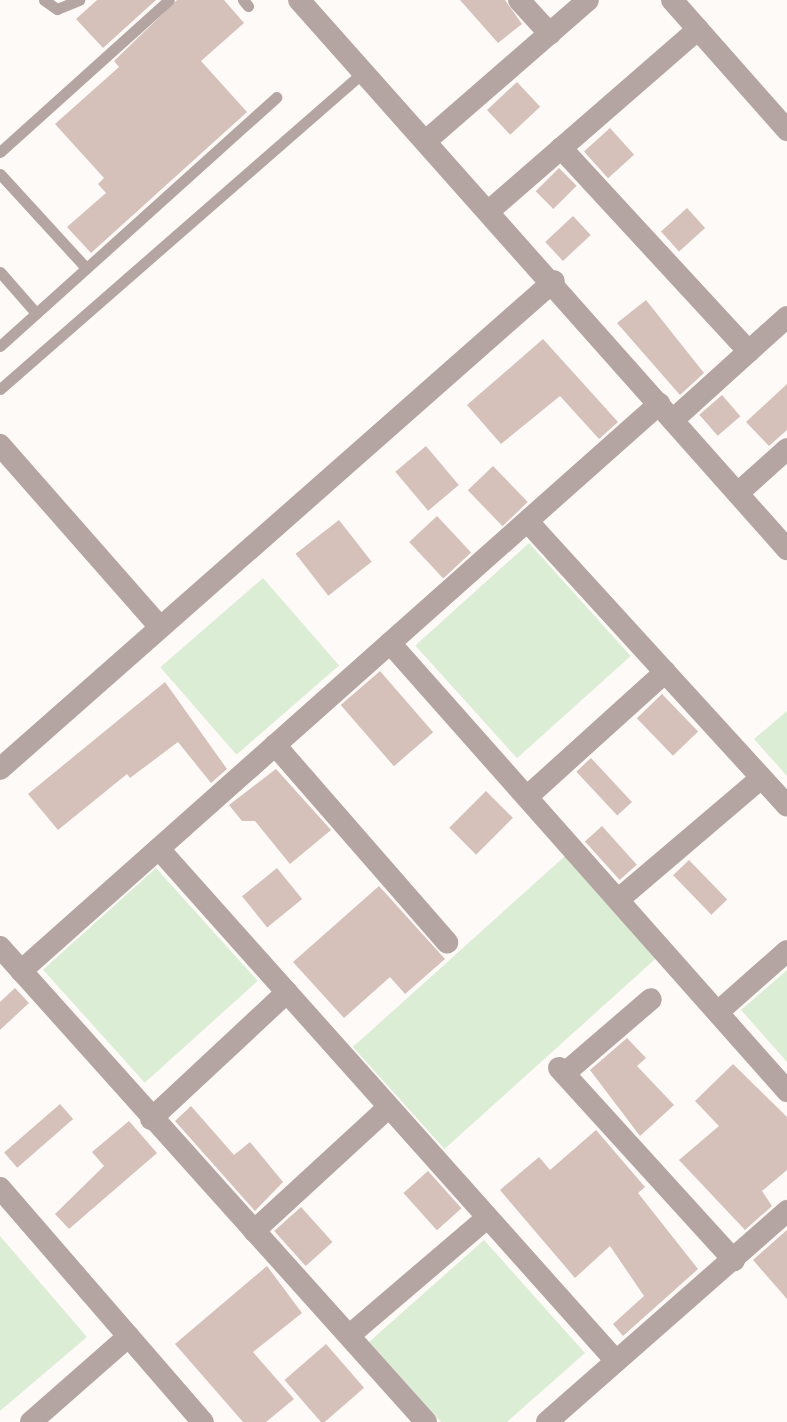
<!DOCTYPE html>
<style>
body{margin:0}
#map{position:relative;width:787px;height:1422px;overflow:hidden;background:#fefaf8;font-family:Literata,serif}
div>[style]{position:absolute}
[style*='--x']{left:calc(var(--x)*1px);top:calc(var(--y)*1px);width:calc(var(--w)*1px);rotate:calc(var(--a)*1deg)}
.green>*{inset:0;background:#dcedd6;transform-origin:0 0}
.building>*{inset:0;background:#d6c0ba;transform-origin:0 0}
.service>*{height:11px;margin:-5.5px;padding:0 5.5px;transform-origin:5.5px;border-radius:5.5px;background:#b5a5a2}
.minor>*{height:22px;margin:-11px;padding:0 11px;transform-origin:11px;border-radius:11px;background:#b5a5a2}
span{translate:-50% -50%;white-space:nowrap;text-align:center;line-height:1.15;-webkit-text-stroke:8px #fff;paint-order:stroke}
</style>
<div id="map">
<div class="green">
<i style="left:529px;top:543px;width:152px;height:153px;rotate:48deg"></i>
<i style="left:263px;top:578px;width:116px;height:136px;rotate:49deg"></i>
<i style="clip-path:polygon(787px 711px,787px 776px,754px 739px)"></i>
<i style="left:575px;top:847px;width:137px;height:299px;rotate:48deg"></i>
<i style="left:156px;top:868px;width:152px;height:152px;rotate:48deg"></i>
<i style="clip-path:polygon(787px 970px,787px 1062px,741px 1010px)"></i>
<i style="clip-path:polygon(0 1236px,87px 1337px,0 1411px)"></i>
<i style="clip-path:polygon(484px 1240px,585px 1353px,507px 1422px,441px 1422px,369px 1342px)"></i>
</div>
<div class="building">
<i style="clip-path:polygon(97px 0,156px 0,103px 48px,76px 19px)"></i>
<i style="clip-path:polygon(177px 0,224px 0,244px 23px,201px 61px,247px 112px,91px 253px,67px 227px,106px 193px,98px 184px,104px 178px,55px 124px,119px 67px,114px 61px)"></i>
<i style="clip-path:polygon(460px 0,505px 0,522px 24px,498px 43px)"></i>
<i style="left:517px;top:82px;width:34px;height:41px;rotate:47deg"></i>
<i style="left:610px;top:128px;width:36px;height:35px;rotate:48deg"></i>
<i style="left:559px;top:168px;width:25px;height:33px;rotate:45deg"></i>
<i style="left:687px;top:208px;width:27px;height:35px;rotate:48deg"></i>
<i style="left:573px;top:216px;width:26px;height:38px;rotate:47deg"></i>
<i style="clip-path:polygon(646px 300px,704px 373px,680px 395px,617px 323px)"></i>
<i style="clip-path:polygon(543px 339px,618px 422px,599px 439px,560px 396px,501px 444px,467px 405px)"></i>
<i style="clip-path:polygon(787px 384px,787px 430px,769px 446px,746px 422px)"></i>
<i style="left:722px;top:395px;width:28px;height:30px;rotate:49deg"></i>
<i style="left:426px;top:446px;width:51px;height:40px;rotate:50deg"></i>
<i style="left:493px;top:466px;width:50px;height:35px;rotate:46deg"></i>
<i style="left:437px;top:516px;width:50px;height:38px;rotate:47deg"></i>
<i style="left:339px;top:520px;width:53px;height:55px;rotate:52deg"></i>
<i style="left:380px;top:671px;width:81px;height:52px;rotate:49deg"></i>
<i style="clip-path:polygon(165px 682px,227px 769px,211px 783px,178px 742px,130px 778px,127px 774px,58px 830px,28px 794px)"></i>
<i style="left:662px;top:694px;width:52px;height:35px;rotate:46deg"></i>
<i style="left:591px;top:758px;width:60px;height:20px;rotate:47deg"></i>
<i style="clip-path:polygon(276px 769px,331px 830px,290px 864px,255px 821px,242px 821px,229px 805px)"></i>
<i style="left:486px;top:791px;width:38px;height:52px;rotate:45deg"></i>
<i style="left:602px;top:826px;width:52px;height:23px;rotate:48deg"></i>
<i style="left:689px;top:860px;width:55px;height:22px;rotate:46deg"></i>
<i style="left:277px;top:868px;width:40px;height:45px;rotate:51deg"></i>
<i style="clip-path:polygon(379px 886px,445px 959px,405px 994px,390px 977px,344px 1018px,293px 962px)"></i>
<i style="clip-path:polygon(15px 988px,29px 1003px,0 1030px,0 1002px)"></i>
<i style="clip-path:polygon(627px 1038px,646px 1058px,637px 1066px,674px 1105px,640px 1136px,590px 1070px)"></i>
<i style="clip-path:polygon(733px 1064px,787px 1117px,787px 1170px,762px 1191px,772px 1206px,745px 1230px,679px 1160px,719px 1126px,695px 1101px)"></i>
<i style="left:60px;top:1104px;width:20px;height:74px;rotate:49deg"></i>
<i style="clip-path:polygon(191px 1106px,234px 1155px,250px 1142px,283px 1182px,255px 1211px,175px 1121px)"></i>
<i style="clip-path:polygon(129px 1121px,157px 1153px,69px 1229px,55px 1214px,104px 1166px,92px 1152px)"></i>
<i style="clip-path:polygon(596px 1130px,645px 1187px,638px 1193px,698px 1269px,623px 1336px,613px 1324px,644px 1296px,610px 1246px,575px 1278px,500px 1190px,539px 1157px,550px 1170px)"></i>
<i style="left:428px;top:1171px;width:50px;height:33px;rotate:48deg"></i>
<i style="left:301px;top:1207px;width:47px;height:36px;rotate:48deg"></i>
<i style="clip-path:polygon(787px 1230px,787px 1299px,753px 1260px)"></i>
<i style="clip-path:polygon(267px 1266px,302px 1313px,253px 1352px,294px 1399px,266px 1422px,243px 1422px,175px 1344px)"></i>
<i style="left:326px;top:1344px;width:58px;height:55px;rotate:49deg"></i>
</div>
<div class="service">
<i style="--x:44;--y:0;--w:16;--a:35"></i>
<i style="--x:57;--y:9;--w:24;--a:-22"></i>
<i style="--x:243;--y:0;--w:8;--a:50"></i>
<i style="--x:0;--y:152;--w:227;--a:-42"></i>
<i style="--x:0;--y:174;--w:127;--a:47.5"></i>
<i style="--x:0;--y:272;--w:55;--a:48.7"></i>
<i style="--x:0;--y:346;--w:372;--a:-42"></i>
<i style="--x:0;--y:389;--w:483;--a:-41.1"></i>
</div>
<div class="minor">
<i style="--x:299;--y:0;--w:735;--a:48.37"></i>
<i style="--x:519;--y:0;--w:46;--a:47.6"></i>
<i style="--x:672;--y:0;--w:174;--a:48.5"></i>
<i style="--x:427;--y:140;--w:213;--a:-41"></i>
<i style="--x:561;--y:148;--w:277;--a:47.3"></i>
<i style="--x:489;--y:211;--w:277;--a:-41"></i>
<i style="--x:674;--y:419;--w:152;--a:-42.1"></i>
<i style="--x:0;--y:445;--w:242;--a:48.7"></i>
<i style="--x:738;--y:493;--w:66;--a:-41.9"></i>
<i style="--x:528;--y:522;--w:384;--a:47.6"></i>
<i style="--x:390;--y:643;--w:599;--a:48.45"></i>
<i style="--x:275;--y:745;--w:262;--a:48.9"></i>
<i style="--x:0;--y:769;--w:738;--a:-41.38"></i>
<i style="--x:528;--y:796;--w:185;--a:-42.1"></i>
<i style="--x:159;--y:849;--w:686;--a:48.25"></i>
<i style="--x:619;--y:899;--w:187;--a:-40.4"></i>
<i style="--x:0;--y:947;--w:638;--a:48.11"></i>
<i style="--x:21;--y:971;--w:854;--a:-41.63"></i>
<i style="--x:718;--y:1012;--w:92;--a:-41.5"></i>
<i style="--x:559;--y:1068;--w:260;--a:47.7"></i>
<i style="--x:565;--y:1073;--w:113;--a:-40.7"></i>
<i style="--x:151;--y:1119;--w:186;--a:-43"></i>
<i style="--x:0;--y:1188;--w:310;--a:49.1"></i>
<i style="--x:254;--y:1231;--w:183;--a:-42.6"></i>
<i style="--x:351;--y:1334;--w:179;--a:-40.5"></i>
<i style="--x:31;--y:1422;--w:130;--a:-41.3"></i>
<i style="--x:547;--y:1422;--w:320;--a:-41.3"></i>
</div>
</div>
